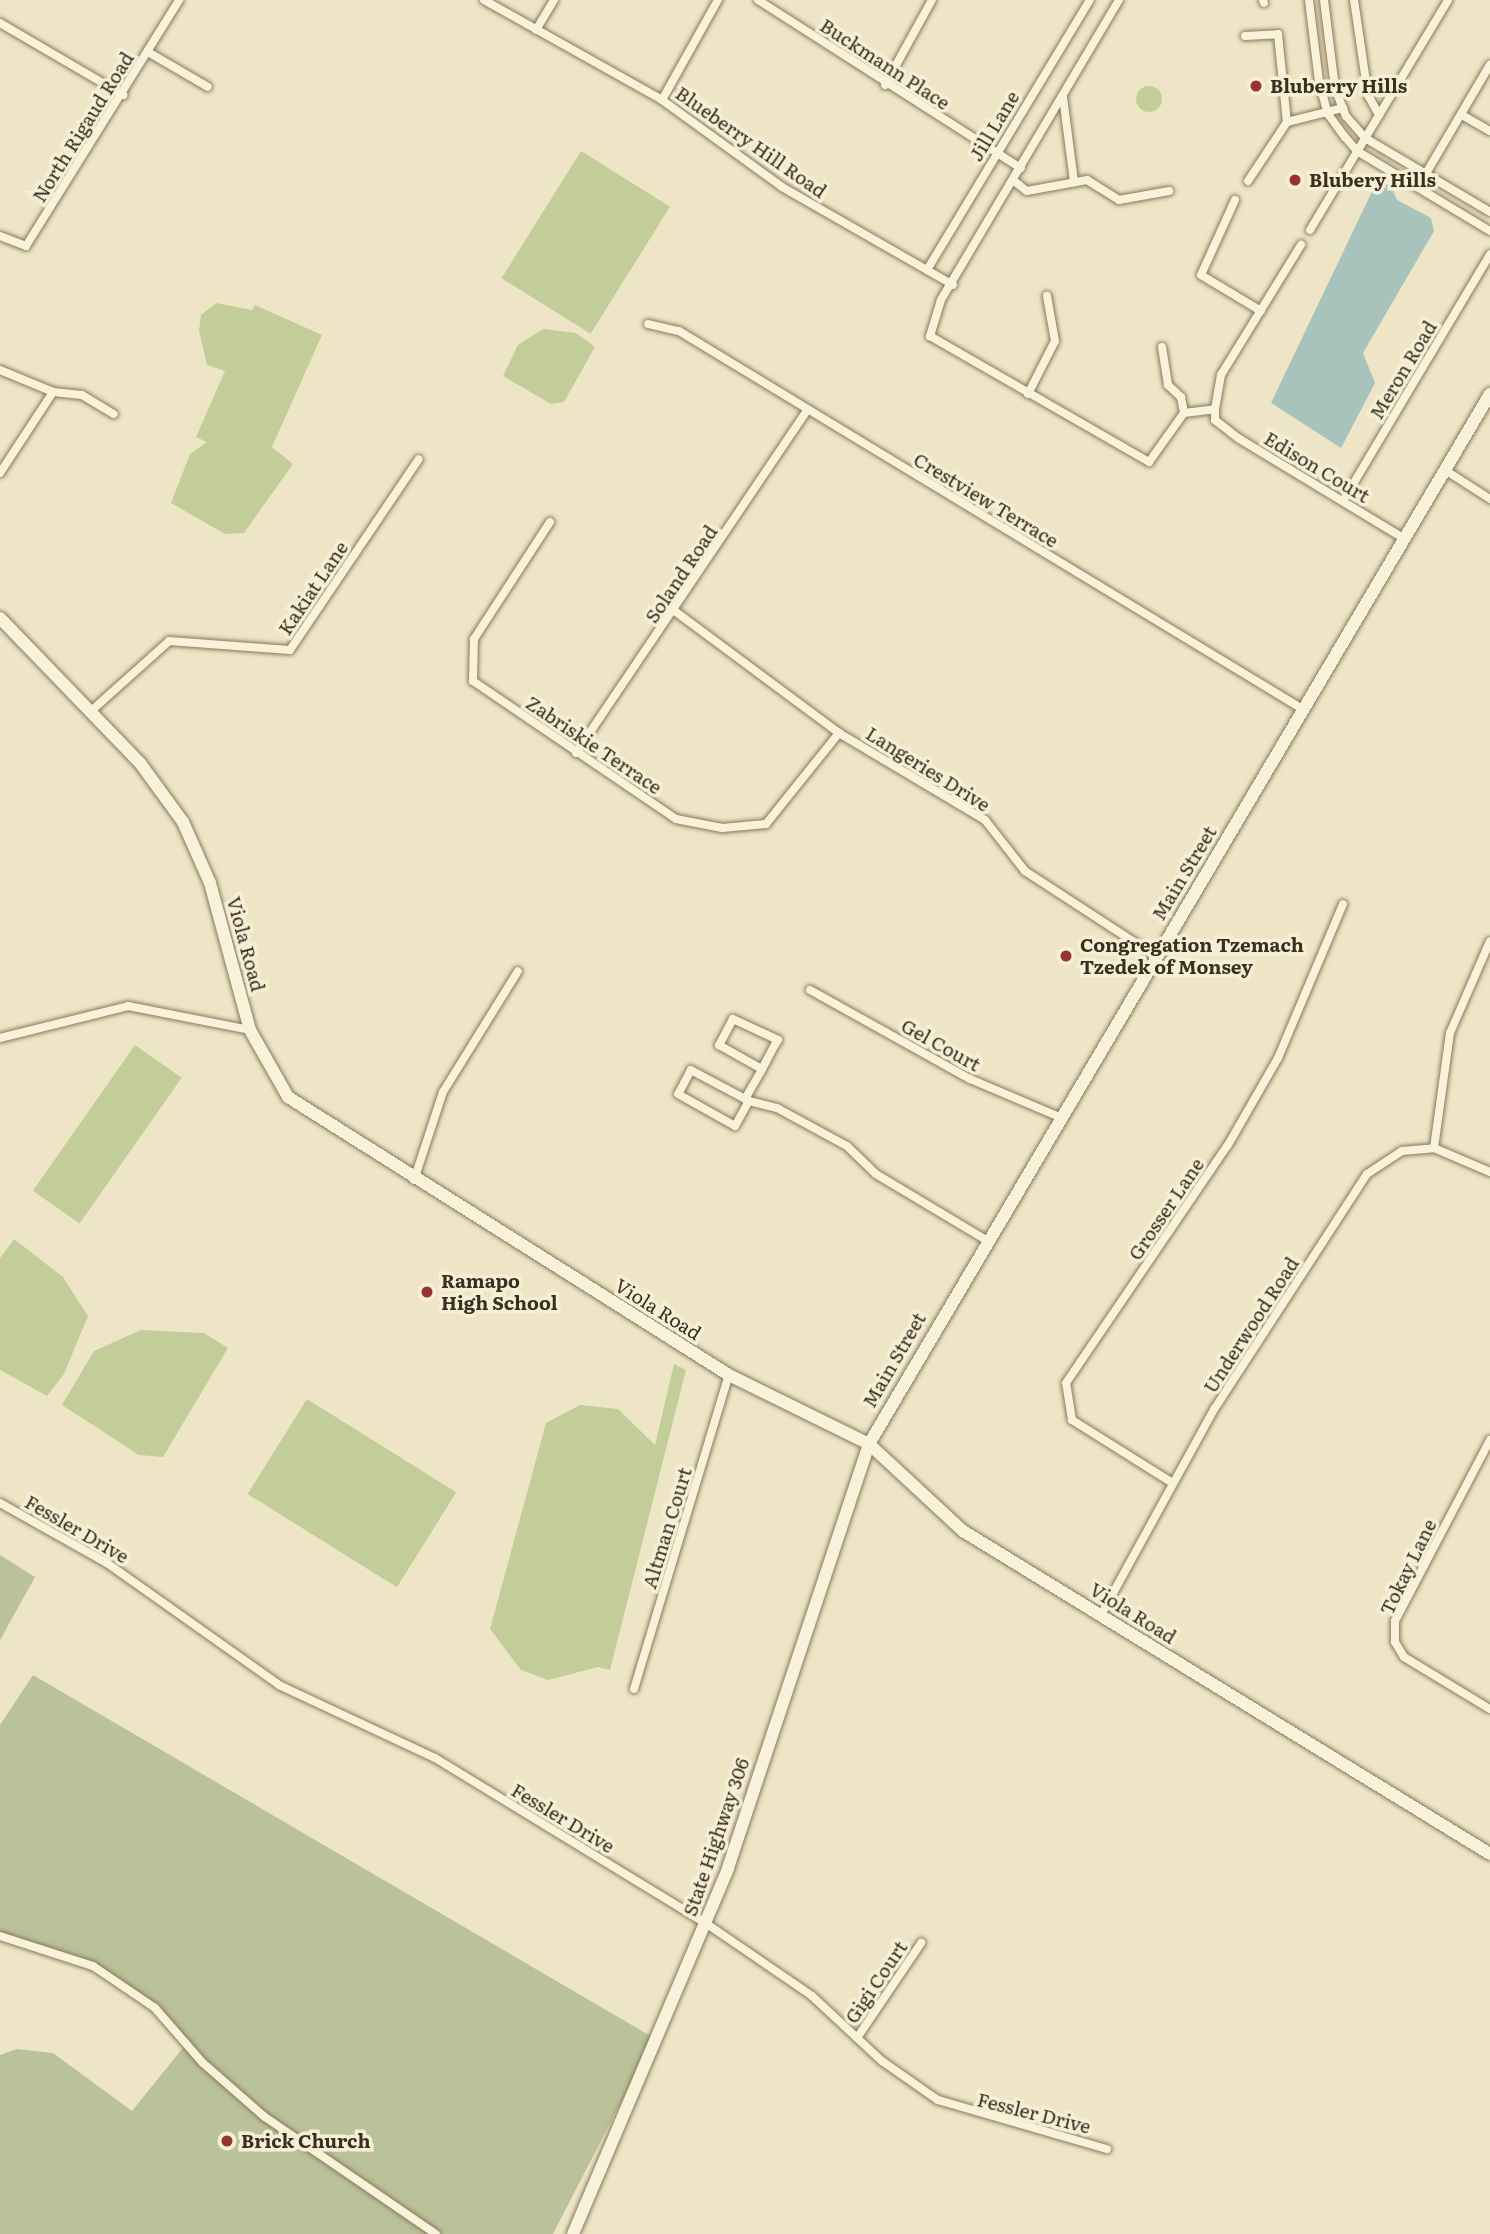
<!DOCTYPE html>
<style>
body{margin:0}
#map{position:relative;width:1490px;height:2234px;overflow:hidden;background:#eee5c7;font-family:Literata,serif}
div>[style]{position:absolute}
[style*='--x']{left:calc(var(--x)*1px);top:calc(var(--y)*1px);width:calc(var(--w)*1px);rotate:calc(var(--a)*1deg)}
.green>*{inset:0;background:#c3cd9a;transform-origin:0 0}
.round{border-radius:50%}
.cemetery>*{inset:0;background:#bac299}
.water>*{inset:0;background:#a8c2bc}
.roads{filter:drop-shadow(0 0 2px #8a785c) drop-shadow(0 0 2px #8a785c)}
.street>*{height:8px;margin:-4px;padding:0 4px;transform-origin:4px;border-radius:4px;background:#f9f2da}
.secondary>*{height:12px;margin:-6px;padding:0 6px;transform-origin:6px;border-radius:6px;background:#f9f2da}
.dots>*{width:19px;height:19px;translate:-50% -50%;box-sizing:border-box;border:4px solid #f6efd6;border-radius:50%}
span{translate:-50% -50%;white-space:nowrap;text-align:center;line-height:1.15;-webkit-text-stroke:7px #f6efd6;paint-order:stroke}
.street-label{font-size:19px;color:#3a2e20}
.poi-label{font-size:19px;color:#3a2e20;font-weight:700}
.left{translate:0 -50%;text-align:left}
</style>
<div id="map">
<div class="green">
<i class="round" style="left:1136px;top:86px;width:26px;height:26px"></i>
<i style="left:581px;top:151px;width:105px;height:150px;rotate:32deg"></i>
<i style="clip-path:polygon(216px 303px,252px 310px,255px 305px,322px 335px,272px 447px,293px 464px,244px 533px,225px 534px,171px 503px,190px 454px,207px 442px,196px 437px,225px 371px,207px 365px,199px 331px,201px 315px)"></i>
<i style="clip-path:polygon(543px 329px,576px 333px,595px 347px,564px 402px,551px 404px,503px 376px,518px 345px)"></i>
<i style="left:135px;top:1045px;width:57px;height:178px;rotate:35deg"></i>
<i style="clip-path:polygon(14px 1239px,63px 1277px,88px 1316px,64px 1374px,47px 1396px,0 1370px,0 1258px)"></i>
<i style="clip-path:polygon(141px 1330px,204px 1333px,228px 1348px,163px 1457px,139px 1455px,62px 1405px,94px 1351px)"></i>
<i style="clip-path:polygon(674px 1364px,686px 1370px,610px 1670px,598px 1667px,548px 1680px,521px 1670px,490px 1629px,546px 1423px,580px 1405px,618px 1409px,655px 1445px)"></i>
<i style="left:307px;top:1399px;width:176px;height:112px;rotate:32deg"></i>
</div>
<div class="cemetery">
<i style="clip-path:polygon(0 1555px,35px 1577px,0 1640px)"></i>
<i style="clip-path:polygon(33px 1675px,654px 2038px,553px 2234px,0 2234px,0 2055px,17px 2049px,53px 2053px,132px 2111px,186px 2044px,154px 2008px,93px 1966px,0 1936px,0 1725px)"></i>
</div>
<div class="water">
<i style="clip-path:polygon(1376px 183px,1390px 184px,1397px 200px,1431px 218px,1434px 231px,1363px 353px,1375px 383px,1341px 448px,1271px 403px)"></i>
</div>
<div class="roads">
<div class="street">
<i style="--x:484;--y:0;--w:204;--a:29.3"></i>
<i style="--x:662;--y:100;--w:148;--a:35.9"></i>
<i style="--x:782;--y:187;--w:197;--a:29.8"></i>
<i style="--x:758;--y:0;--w:312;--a:32.6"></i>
<i style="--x:1119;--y:0;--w:349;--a:120.7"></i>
<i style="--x:941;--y:300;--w:38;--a:107"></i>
<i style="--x:930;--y:336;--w:253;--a:29.9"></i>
<i style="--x:1149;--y:462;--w:60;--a:-54.5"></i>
<i style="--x:1184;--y:413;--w:31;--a:-7"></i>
<i style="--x:1215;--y:409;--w:11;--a:90"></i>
<i style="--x:1215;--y:420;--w:29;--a:38"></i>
<i style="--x:1238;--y:438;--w:195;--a:31.2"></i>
<i style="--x:1263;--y:0;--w:3;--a:72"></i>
<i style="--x:1309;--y:0;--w:82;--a:83"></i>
<i style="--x:1319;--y:81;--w:34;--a:75"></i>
<i style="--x:1328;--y:114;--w:29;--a:54"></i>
<i style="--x:1345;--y:137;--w:18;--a:49"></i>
<i style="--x:1357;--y:151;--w:155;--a:31"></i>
<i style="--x:1324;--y:0;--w:89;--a:82.9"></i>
<i style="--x:1335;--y:88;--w:30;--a:69"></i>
<i style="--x:1346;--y:116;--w:29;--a:49"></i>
<i style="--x:1365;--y:138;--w:145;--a:30.6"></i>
<i style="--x:1354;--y:0;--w:96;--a:81.6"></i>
<i style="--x:1368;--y:95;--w:23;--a:61"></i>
<i style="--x:0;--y:23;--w:143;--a:30.3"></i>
<i style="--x:536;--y:30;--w:35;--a:-59"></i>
<i style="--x:1245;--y:36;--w:33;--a:-3"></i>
<i style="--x:1278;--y:34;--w:88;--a:84.2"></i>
<i style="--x:148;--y:52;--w:69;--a:30.3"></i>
<i style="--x:885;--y:85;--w:97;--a:-61.1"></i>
<i style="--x:1063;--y:97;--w:86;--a:82.6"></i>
<i style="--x:662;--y:100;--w:115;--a:-60.8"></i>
<i style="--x:1462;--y:115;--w:32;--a:30"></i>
<i style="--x:1014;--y:181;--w:16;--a:38"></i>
<i style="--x:1027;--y:191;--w:61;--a:-10.4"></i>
<i style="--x:1087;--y:180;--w:38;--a:32"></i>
<i style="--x:1119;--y:200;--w:51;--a:-10.2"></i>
<i style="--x:1248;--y:181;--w:71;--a:-56.5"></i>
<i style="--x:1287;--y:122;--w:58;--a:-14"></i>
<i style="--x:1418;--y:187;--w:142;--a:-59.5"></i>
<i style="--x:1235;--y:200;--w:82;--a:114.4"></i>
<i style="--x:1201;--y:275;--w:70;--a:31"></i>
<i style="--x:1310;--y:230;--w:268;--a:-59"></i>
<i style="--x:0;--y:236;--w:28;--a:21"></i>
<i style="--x:26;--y:246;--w:290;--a:-58.1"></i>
<i style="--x:927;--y:270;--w:315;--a:-58.9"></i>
<i style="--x:648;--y:324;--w:32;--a:13"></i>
<i style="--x:679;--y:331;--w:731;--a:31.23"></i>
<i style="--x:1162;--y:347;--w:38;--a:81"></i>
<i style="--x:1168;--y:385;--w:18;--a:43"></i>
<i style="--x:1181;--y:397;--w:16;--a:79"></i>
<i style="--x:0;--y:370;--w:57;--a:22.5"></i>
<i style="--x:53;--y:392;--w:29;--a:6"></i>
<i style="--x:82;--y:395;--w:37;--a:31"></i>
<i style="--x:1028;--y:394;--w:59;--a:-63"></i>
<i style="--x:1055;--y:341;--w:46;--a:-100.1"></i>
<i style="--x:1215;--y:409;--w:35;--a:-80"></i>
<i style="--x:1221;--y:375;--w:153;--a:-58.4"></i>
<i style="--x:1445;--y:470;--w:54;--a:32.8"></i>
<i style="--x:0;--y:473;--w:97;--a:-56.8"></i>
<i style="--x:1343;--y:501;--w:287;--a:-59.2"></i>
<i style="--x:550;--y:522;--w:140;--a:123"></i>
<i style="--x:474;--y:639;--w:42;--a:91.4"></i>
<i style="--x:473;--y:681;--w:245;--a:34.2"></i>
<i style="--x:676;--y:819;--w:47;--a:11.1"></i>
<i style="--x:722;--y:828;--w:44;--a:-5.2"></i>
<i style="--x:766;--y:824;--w:117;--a:-51.3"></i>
<i style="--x:676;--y:612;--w:203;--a:36.6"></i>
<i style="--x:839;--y:733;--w:170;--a:30.8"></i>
<i style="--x:985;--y:820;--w:65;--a:51.9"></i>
<i style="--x:1025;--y:871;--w:158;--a:33.1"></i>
<i style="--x:90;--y:712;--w:106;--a:-41.9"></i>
<i style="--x:169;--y:641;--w:121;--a:4.3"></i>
<i style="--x:290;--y:650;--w:230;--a:-56"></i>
<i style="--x:576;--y:753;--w:414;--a:-56"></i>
<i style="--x:810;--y:990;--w:183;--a:29.1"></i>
<i style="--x:970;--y:1079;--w:100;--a:23"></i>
<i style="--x:0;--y:1038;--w:132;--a:-14"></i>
<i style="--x:128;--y:1006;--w:124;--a:11.1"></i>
<i style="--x:745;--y:1099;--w:34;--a:-60"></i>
<i style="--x:762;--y:1069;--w:27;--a:-62"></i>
<i style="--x:775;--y:1045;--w:6;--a:-59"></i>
<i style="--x:778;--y:1040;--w:50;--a:-155"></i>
<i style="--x:733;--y:1019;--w:30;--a:118"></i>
<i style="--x:719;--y:1045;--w:49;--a:29.2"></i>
<i style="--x:749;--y:1101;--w:66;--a:-151.9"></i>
<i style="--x:691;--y:1070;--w:27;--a:118"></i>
<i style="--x:678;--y:1094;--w:65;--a:29.3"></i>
<i style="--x:735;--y:1126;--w:29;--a:-61"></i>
<i style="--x:749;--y:1101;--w:29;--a:14"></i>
<i style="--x:777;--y:1108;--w:80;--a:28.5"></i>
<i style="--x:847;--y:1146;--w:40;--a:44"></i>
<i style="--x:876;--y:1174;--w:131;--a:30.9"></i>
<i style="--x:1434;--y:1148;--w:116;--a:-82.1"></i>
<i style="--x:1450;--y:1033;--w:100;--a:-66.5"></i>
<i style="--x:414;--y:1180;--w:93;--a:-71.8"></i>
<i style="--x:443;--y:1092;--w:142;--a:-58.2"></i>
<i style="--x:1490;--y:1440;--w:204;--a:117.7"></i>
<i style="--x:1395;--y:1621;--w:21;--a:90"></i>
<i style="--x:1395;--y:1642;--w:17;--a:59"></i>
<i style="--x:1404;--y:1657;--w:100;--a:31.2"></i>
<i style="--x:1171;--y:1482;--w:117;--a:-147.9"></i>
<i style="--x:1072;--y:1420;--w:37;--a:-99"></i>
<i style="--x:1066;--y:1383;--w:288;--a:-55.8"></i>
<i style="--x:1228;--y:1145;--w:100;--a:-60.1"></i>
<i style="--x:1278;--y:1058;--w:167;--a:-67.1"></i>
<i style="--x:0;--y:1503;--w:123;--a:29.3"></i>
<i style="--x:107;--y:1563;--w:211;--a:35.3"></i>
<i style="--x:279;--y:1685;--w:172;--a:25.1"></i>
<i style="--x:435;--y:1758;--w:319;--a:31.4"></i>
<i style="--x:707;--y:1924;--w:127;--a:34.4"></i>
<i style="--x:812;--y:1996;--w:96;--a:42.9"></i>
<i style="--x:882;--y:2061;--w:68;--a:34.9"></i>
<i style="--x:938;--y:2100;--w:176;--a:16.2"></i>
<i style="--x:1101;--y:1615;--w:236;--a:-61.2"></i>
<i style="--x:1215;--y:1408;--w:279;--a:-57"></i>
<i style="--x:1367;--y:1174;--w:42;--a:-33.3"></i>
<i style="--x:1402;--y:1151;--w:32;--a:-5"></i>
<i style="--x:1434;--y:1148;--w:61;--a:23.2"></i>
<i style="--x:634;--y:1689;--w:328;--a:-73.2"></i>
<i style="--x:0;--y:1936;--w:98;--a:17.9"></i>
<i style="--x:93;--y:1966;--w:75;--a:34.1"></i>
<i style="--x:155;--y:2008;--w:73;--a:48.9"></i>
<i style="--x:203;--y:2063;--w:82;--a:41.1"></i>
<i style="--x:265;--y:2117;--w:207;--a:34.4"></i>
<i style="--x:857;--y:2038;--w:115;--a:-56"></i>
</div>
<div class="secondary">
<i style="--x:0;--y:618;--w:202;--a:46"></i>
<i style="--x:140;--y:763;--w:73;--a:53.9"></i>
<i style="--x:183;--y:822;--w:67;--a:66.1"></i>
<i style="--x:210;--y:883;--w:152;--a:74.8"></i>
<i style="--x:250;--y:1030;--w:77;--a:60.4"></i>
<i style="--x:288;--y:1097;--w:521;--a:32.23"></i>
<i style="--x:729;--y:1375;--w:156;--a:26.2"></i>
<i style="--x:869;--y:1444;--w:128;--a:42.8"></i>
<i style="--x:963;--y:1531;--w:618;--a:31.5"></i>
<i style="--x:573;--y:2234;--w:397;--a:-67"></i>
<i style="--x:728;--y:1868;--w:447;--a:-71.6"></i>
<i style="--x:869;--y:1444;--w:1220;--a:-59.4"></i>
</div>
</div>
<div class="dots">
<i style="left:1256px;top:86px;background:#98332d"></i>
<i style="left:1295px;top:180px;background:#98332d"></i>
<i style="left:1066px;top:956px;background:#98332d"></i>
<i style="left:427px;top:1292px;background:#98332d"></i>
<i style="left:227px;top:2141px;background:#98332d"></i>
</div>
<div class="street-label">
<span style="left:885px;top:64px;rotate:33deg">Buckmann Place</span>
<span style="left:994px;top:126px;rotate:-59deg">Jill Lane</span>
<span style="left:83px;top:127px;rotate:-58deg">North Rigaud Road</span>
<span style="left:751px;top:142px;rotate:35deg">Blueberry Hill Road</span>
<span style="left:1403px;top:370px;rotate:-59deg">Meron Road</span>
<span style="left:1317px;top:467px;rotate:31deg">Edison Court</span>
<span style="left:986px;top:500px;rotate:31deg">Crestview Terrace</span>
<span style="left:681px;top:574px;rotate:-56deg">Soland Road</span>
<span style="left:313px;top:588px;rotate:-56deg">Kakiat Lane</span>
<span style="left:594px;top:745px;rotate:34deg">Zabriskie Terrace</span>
<span style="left:928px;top:769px;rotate:32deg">Langeries Drive</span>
<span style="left:1184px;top:873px;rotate:-59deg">Main Street</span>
<span style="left:246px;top:944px;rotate:75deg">Viola Road</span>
<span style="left:941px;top:1045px;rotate:29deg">Gel Court</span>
<span style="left:1166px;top:1209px;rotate:-56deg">Grosser Lane</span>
<span style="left:658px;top:1309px;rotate:32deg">Viola Road</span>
<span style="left:1251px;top:1325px;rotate:-57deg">Underwood Road</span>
<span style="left:894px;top:1360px;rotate:-60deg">Main Street</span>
<span style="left:667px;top:1528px;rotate:-73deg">Altman Court</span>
<span style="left:77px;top:1529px;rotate:30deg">Fessler Drive</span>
<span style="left:1408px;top:1567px;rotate:-64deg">Tokay Lane</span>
<span style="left:1133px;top:1613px;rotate:32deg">Viola Road</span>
<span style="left:563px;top:1818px;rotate:31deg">Fessler Drive</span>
<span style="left:716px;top:1837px;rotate:-71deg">State Highway 306</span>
<span style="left:876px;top:1982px;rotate:-56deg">Gigi Court</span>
<span style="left:1034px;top:2113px;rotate:14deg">Fessler Drive</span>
</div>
<div class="poi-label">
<span class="left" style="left:1270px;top:86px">Bluberry Hills</span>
<span class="left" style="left:1309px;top:180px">Blubery Hills</span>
<span class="left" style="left:1080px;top:956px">Congregation Tzemach<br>Tzedek of Monsey</span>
<span class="left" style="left:441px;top:1292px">Ramapo<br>High School</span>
<span class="left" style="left:241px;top:2141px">Brick Church</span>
</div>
</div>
